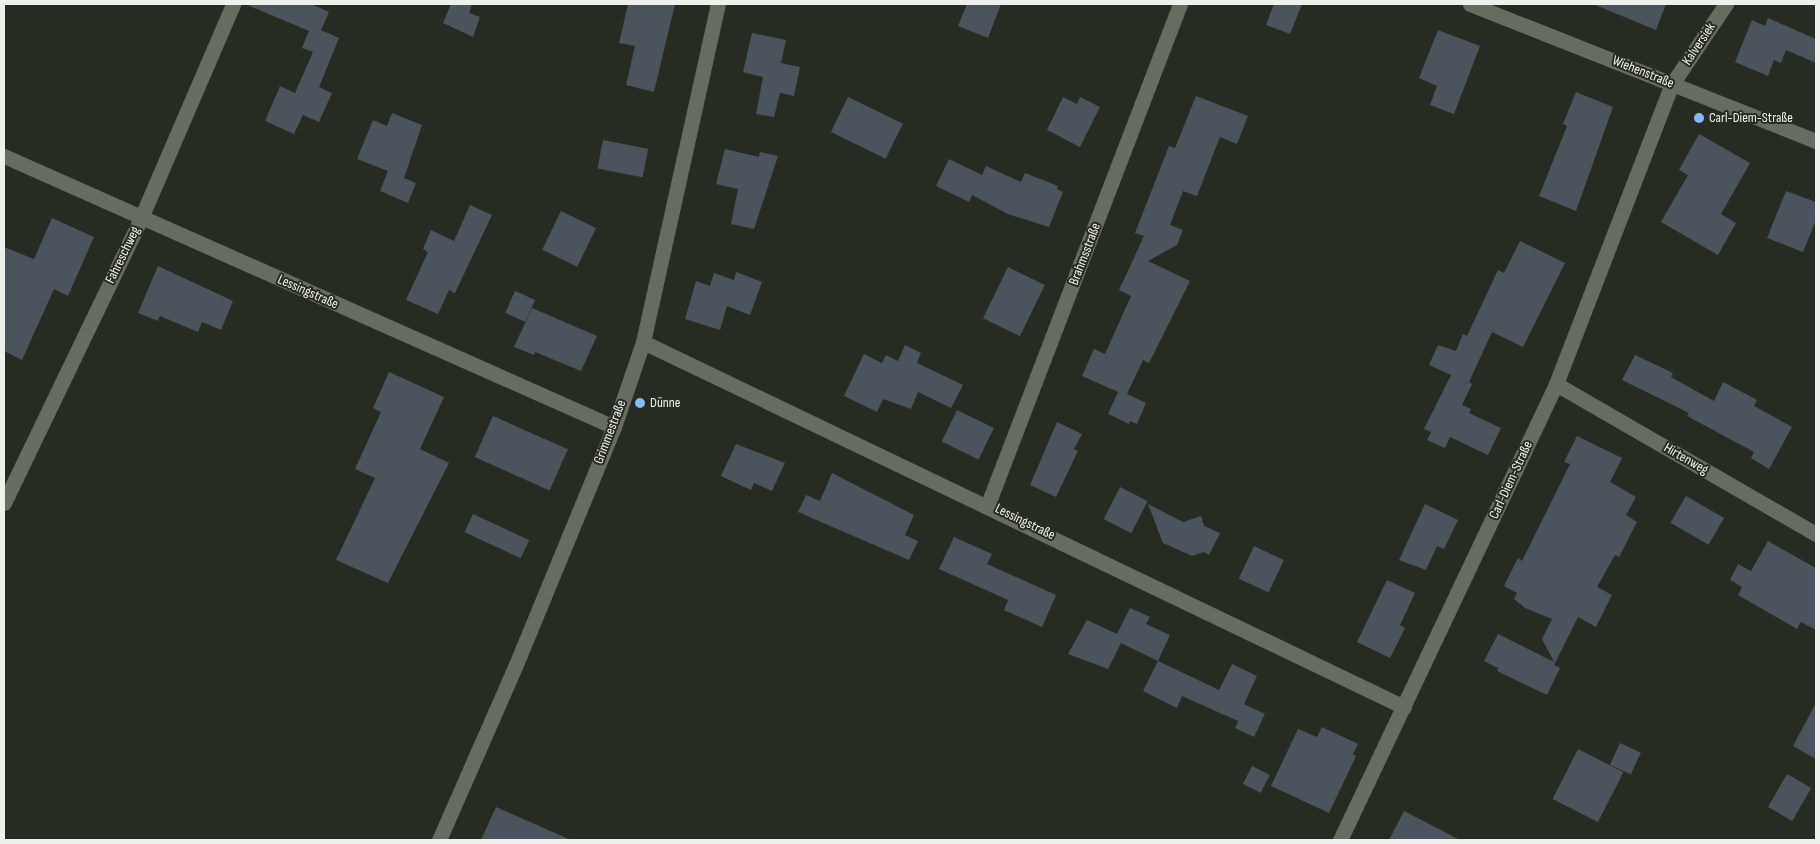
<!DOCTYPE html>
<meta charset="utf-8">
<style>
body{margin:0}
#map{position:relative;width:1820px;height:844px;overflow:hidden;background:#272c22;font-family:"Sofia Sans Condensed",sans-serif}
div>[style]{position:absolute}
[style*='--x']{left:calc(var(--x)*1px);top:calc(var(--y)*1px);width:calc(var(--w)*1px);rotate:calc(var(--a)*1deg)}
.building>*{inset:0;background:#4b535c;transform-origin:0 0}
.street>*{height:15px;margin:-7.5px;padding:0 7.5px;transform-origin:7.5px;border-radius:7.5px;background:#676c61}
.secondary>*{height:15px;margin:-7.5px;padding:0 7.5px;transform-origin:7.5px;border-radius:7.5px;background:#676c61}
.dots>*{width:14px;height:14px;translate:-50% -50%;box-sizing:border-box;border:2px solid #272c22;border-radius:50%}
span{translate:-50% -50%;white-space:nowrap;text-align:center;line-height:1.15;-webkit-text-stroke:4px #272c22;paint-order:stroke}
.street-label{font-size:14px;color:#eef1eb}
.poi-label{font-size:14px;color:#eef1eb}
.left{translate:0 -50%;text-align:left}
.frame{position:absolute;inset:0;border:5px solid #eef1eb;pointer-events:none}
</style>
<div id="map">
<div class="building">
<i style="clip-path:polygon(245px 4px,311px 4px,329px 12px,321px 30px,339px 38px,319px 87px,332px 93px,319px 122px,303px 115px,294px 134px,265px 121px,280px 86px,295px 93px,313px 52px,302px 48px,309px 31px)"></i>
<i style="clip-path:polygon(451px 4px,472px 4px,469px 13px,480px 17px,473px 37px,443px 23px)"></i>
<i style="clip-path:polygon(628px 4px,675px 4px,654px 92px,626px 85px,635px 46px,619px 43px)"></i>
<i style="clip-path:polygon(967px 4px,1001px 4px,988px 38px,958px 26px)"></i>
<i style="clip-path:polygon(1274px 4px,1302px 4px,1290px 34px,1266px 25px)"></i>
<i style="clip-path:polygon(1593px 4px,1666px 4px,1656px 30px)"></i>
<i style="clip-path:polygon(1768px 18px,1816px 39px,1816px 63px,1786px 50px,1781px 63px,1774px 60px,1768px 76px,1735px 62px,1752px 20px,1765px 26px)"></i>
<i style="clip-path:polygon(1438px 30px,1480px 46px,1454px 114px,1430px 105px,1437px 86px,1419px 78px)"></i>
<i style="clip-path:polygon(752px 33px,786px 40px,781px 63px,800px 67px,794px 96px,780px 93px,774px 117px,756px 114px,763px 77px,743px 72px)"></i>
<i style="clip-path:polygon(1576px 92px,1613px 107px,1576px 211px,1539px 196px,1567px 126px,1563px 124px)"></i>
<i style="clip-path:polygon(1196px 96px,1248px 116px,1237px 144px,1220px 137px,1197px 196px,1183px 191px,1170px 225px,1183px 230px,1177px 245px,1148px 261px,1190px 281px,1149px 363px,1143px 360px,1127px 394px,1146px 403px,1137px 424px,1130px 421px,1129px 424px,1108px 414px,1118px 392px,1082px 376px,1094px 349px,1105px 354px,1131px 296px,1119px 290px,1144px 236px,1135px 233px,1169px 146px,1175px 148px)"></i>
<i style="left:848px;top:97px;width:61px;height:39px;rotate:26deg"></i>
<i style="clip-path:polygon(1063px 97px,1077px 104px,1080px 97px,1100px 107px,1080px 147px,1047px 130px)"></i>
<i style="clip-path:polygon(392px 113px,422px 125px,404px 178px,416px 183px,408px 203px,380px 191px,388px 171px,357px 159px,373px 120px,387px 126px)"></i>
<i style="clip-path:polygon(1699px 134px,1750px 163px,1721px 214px,1736px 223px,1718px 255px,1661px 222px,1688px 175px,1679px 170px)"></i>
<i style="left:603px;top:140px;width:46px;height:29px;rotate:11deg"></i>
<i style="clip-path:polygon(725px 149px,759px 157px,760px 152px,778px 156px,754px 229px,731px 224px,738px 189px,716px 184px)"></i>
<i style="clip-path:polygon(949px 159px,982px 175px,986px 166px,1021px 182px,1025px 173px,1058px 186px,1057px 189px,1063px 192px,1049px 227px,1008px 214px,972px 195px,969px 202px,936px 186px)"></i>
<i style="clip-path:polygon(1786px 191px,1816px 202px,1816px 220px,1803px 252px,1767px 238px)"></i>
<i style="clip-path:polygon(470px 205px,492px 215px,455px 293px,449px 290px,438px 314px,406px 300px,428px 252px,423px 249px,431px 230px,454px 241px)"></i>
<i style="left:561px;top:211px;width:39px;height:43px;rotate:26deg"></i>
<i style="clip-path:polygon(52px 218px,94px 237px,68px 296px,54px 289px,22px 360px,4px 351px,4px 247px,34px 259px)"></i>
<i style="clip-path:polygon(1520px 241px,1565px 263px,1523px 347px,1492px 332px,1469px 382px,1472px 384px,1462px 405px,1471px 409px,1469px 413px,1501px 428px,1488px 455px,1450px 437px,1445px 448px,1427px 440px,1431px 432px,1424px 429px,1451px 375px,1429px 365px,1438px 345px,1456px 351px,1463px 334px,1467px 336px,1498px 270px,1504px 273px)"></i>
<i style="clip-path:polygon(158px 266px,233px 301px,221px 330px,202px 322px,198px 332px,160px 316px,158px 321px,138px 313px)"></i>
<i style="left:1008px;top:267px;width:41px;height:57px;rotate:26deg"></i>
<i style="clip-path:polygon(736px 272px,762px 282px,750px 315px,727px 306px,720px 330px,685px 319px,696px 281px,710px 286px,714px 273px,734px 280px)"></i>
<i style="left:515px;top:291px;width:22px;height:24px;rotate:24deg"></i>
<i style="clip-path:polygon(532px 308px,597px 336px,581px 371px,535px 352px,534px 355px,514px 347px)"></i>
<i style="clip-path:polygon(905px 345px,921px 353px,917px 363px,963px 385px,951px 408px,918px 392px,911px 409px,883px 399px,877px 412px,844px 396px,864px 354px,882px 363px,886px 355px,898px 361px)"></i>
<i style="clip-path:polygon(1635px 355px,1673px 373px,1671px 377px,1714px 401px,1723px 382px,1757px 400px,1754px 406px,1792px 427px,1769px 469px,1751px 458px,1754px 452px,1687px 416px,1689px 413px,1622px 380px)"></i>
<i style="clip-path:polygon(389px 372px,444px 397px,420px 449px,449px 463px,388px 583px,336px 560px,375px 478px,355px 469px,381px 412px,373px 408px)"></i>
<i style="left:957px;top:410px;width:41px;height:35px;rotate:26deg"></i>
<i style="left:493px;top:416px;width:82px;height:45px;rotate:24deg"></i>
<i style="clip-path:polygon(1057px 422px,1082px 434px,1074px 449px,1078px 451px,1056px 497px,1030px 485px)"></i>
<i style="clip-path:polygon(1577px 436px,1622px 458px,1610px 482px,1636px 497px,1626px 515px,1637px 522px,1619px 557px,1615px 555px,1597px 587px,1612px 595px,1596px 627px,1578px 617px,1554px 665px,1560px 668px,1547px 695px,1497px 671px,1498px 668px,1484px 661px,1498px 634px,1554px 662px,1542px 639px,1552px 619px,1525px 608px,1514px 599px,1517px 593px,1504px 586px,1518px 558px,1522px 561px,1570px 464px,1564px 462px)"></i>
<i style="clip-path:polygon(736px 444px,785px 463px,772px 491px,754px 483px,751px 490px,721px 476px)"></i>
<i style="clip-path:polygon(832px 473px,914px 515px,905px 535px,918px 541px,909px 560px,798px 512px,806px 495px,820px 501px)"></i>
<i style="left:1120px;top:487px;width:31px;height:36px;rotate:27deg"></i>
<i style="left:1686px;top:496px;width:44px;height:31px;rotate:30deg"></i>
<i style="clip-path:polygon(1148px 504px,1183px 522px,1201px 516px,1204px 526px,1220px 533px,1209px 555px,1204px 552px,1192px 556px,1163px 543px)"></i>
<i style="clip-path:polygon(1425px 504px,1458px 520px,1444px 549px,1437px 546px,1426px 570px,1399px 560px)"></i>
<i style="left:473px;top:514px;width:62px;height:20px;rotate:25deg"></i>
<i style="clip-path:polygon(954px 537px,992px 554px,987px 564px,1056px 595px,1042px 627px,1004px 610px,1008px 600px,939px 569px)"></i>
<i style="clip-path:polygon(1768px 541px,1816px 568px,1816px 630px,1801px 622px,1797px 629px,1738px 595px,1742px 587px,1730px 580px,1738px 564px,1751px 571px)"></i>
<i style="left:1254px;top:546px;width:33px;height:36px;rotate:25deg"></i>
<i style="clip-path:polygon(1387px 580px,1415px 593px,1400px 625px,1405px 628px,1390px 658px,1357px 642px)"></i>
<i style="clip-path:polygon(1130px 608px,1150px 617px,1146px 624px,1170px 635px,1158px 661px,1121px 643px,1108px 669px,1068px 654px,1087px 620px,1117px 634px)"></i>
<i style="clip-path:polygon(1158px 661px,1219px 690px,1232px 664px,1257px 676px,1244px 704px,1265px 714px,1254px 737px,1235px 728px,1238px 721px,1182px 696px,1177px 708px,1143px 691px)"></i>
<i style="clip-path:polygon(1816px 703px,1816px 759px,1793px 746px)"></i>
<i style="clip-path:polygon(1322px 727px,1358px 744px,1353px 754px,1356px 756px,1329px 813px,1271px 786px,1298px 729px,1317px 737px)"></i>
<i style="left:1620px;top:743px;width:23px;height:24px;rotate:25deg"></i>
<i style="left:1578px;top:749px;width:51px;height:56px;rotate:27deg"></i>
<i style="left:1252px;top:766px;width:20px;height:20px;rotate:27deg"></i>
<i style="left:1787px;top:774px;width:28px;height:38px;rotate:30deg"></i>
<i style="clip-path:polygon(496px 807px,571px 840px,481px 840px)"></i>
<i style="clip-path:polygon(1404px 811px,1460px 840px,1389px 840px)"></i>
</div>
<div class="street">
<i style="--x:4;--y:156;--w:667;--a:23.95"></i>
<i style="--x:643;--y:342;--w:844;--a:25.62"></i>
<i style="--x:1556;--y:384;--w:300;--a:30"></i>
<i style="--x:4;--y:503;--w:316;--a:-64.3"></i>
<i style="--x:141;--y:218;--w:233;--a:-66.7"></i>
<i style="--x:988;--y:504;--w:536;--a:-68.99"></i>
<i style="--x:439;--y:840;--w:189;--a:-66.3"></i>
<i style="--x:515;--y:667;--w:260;--a:-67.6"></i>
<i style="--x:614;--y:427;--w:90;--a:-71.2"></i>
<i style="--x:643;--y:342;--w:346;--a:-77.5"></i>
<i style="--x:1340;--y:840;--w:505;--a:-64.65"></i>
<i style="--x:1556;--y:384;--w:322;--a:-68.9"></i>
<i style="--x:1672;--y:84;--w:97;--a:-56"></i>
</div>
<div class="secondary">
<i style="--x:1470;--y:4;--w:372;--a:21.6"></i>
</div>
<div class="dots">
<i style="left:1699px;top:118px;background:#84bcfb"></i>
<i style="left:640px;top:403px;background:#84bcfb"></i>
</div>
<div class="street-label">
<span style="left:1699px;top:44px;rotate:-56deg">Kalversiek</span>
<span style="left:1643px;top:72px;rotate:22deg">Wiehenstraße</span>
<span style="left:1085px;top:254px;rotate:-69deg">Brahmsstraße</span>
<span style="left:123px;top:255px;rotate:-64deg">Fahreschweg</span>
<span style="left:308px;top:292px;rotate:24deg">Lessingstraße</span>
<span style="left:610px;top:432px;rotate:-69deg">Grimmestraße</span>
<span style="left:1686px;top:459px;rotate:30deg">Hirtenweg</span>
<span style="left:1511px;top:480px;rotate:-65deg">Carl-Diem-Straße</span>
<span style="left:1025px;top:522px;rotate:26deg">Lessingstraße</span>
</div>
<div class="poi-label">
<span class="left" style="left:1709px;top:118px">Carl-Diem-Straße</span>
<span class="left" style="left:650px;top:403px">Dünne</span>
</div>
<div class="frame"></div>
</div>
